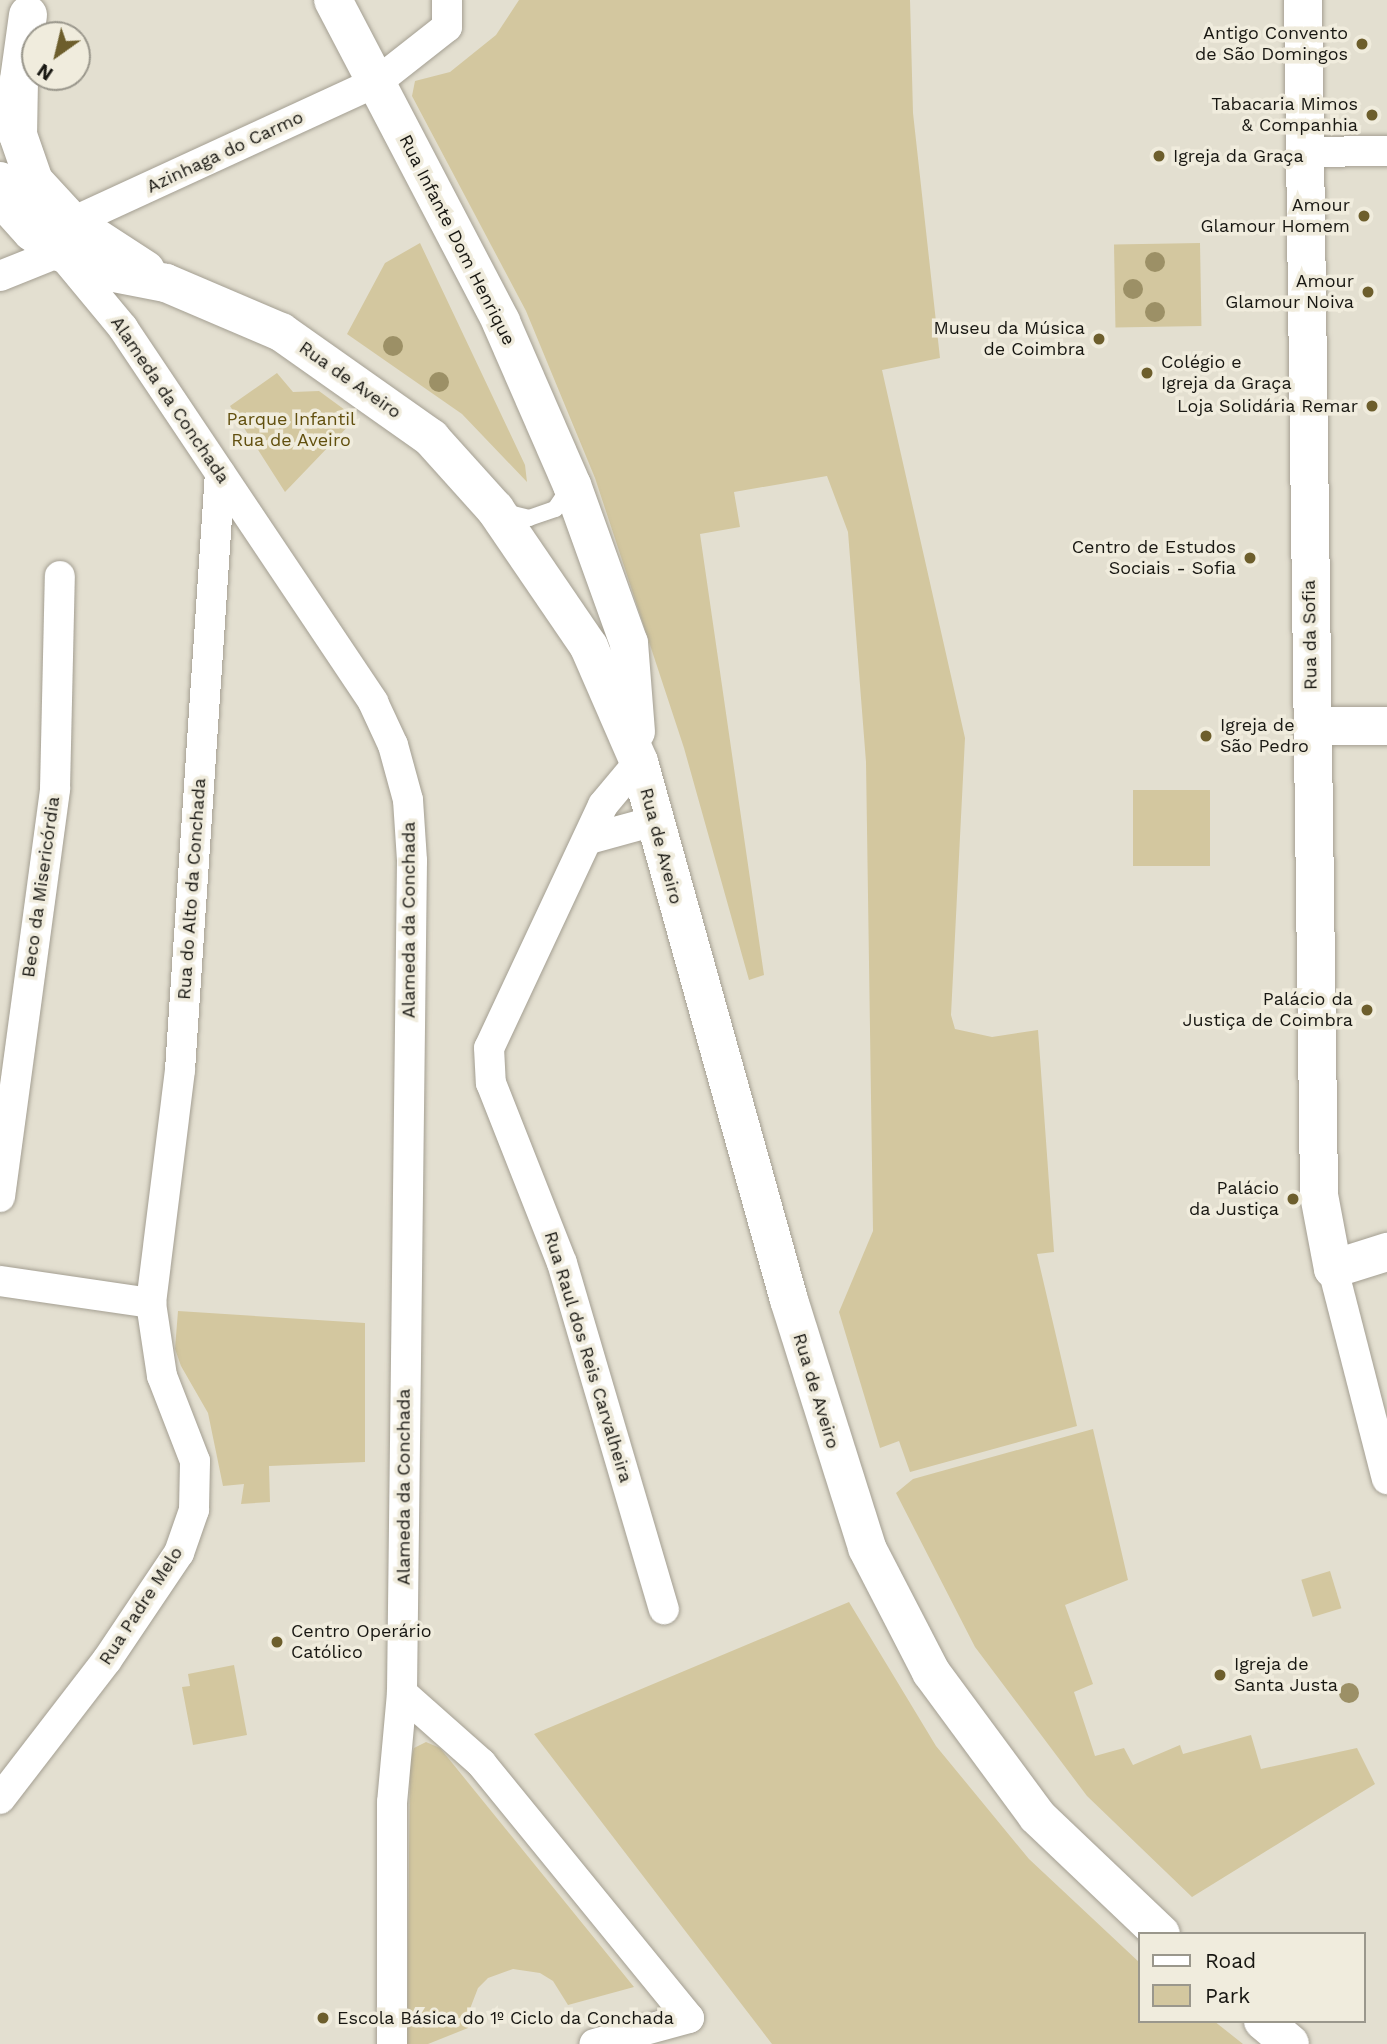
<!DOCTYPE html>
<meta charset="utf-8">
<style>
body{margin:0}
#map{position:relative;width:1387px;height:2044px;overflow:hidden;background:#e3dfd0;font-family:"Work Sans",sans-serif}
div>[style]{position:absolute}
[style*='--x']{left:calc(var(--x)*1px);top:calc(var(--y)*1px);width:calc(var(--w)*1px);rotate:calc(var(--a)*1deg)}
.green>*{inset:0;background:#d3c79f;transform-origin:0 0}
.roads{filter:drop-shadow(0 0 2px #a49f92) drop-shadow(0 0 2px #a49f92)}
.service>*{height:16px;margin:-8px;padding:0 8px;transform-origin:8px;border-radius:8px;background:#fff}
.minor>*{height:30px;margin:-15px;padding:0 15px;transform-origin:15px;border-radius:15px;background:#fff}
.tertiary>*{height:38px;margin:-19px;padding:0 19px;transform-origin:19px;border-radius:19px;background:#fff}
.secondary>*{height:38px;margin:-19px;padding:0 19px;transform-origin:19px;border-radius:19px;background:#fff}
.trees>*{width:20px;height:20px;margin:-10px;border-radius:50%;background:#9c9066}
.dots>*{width:19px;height:19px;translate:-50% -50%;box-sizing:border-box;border:4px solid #f0ecdd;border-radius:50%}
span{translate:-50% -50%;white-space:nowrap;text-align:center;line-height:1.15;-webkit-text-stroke:7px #f0ecdd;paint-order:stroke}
.poi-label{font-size:18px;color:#181712}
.right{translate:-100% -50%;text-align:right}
.left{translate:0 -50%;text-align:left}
.street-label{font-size:18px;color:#181712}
.park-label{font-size:18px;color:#62500f}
.legend{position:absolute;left:1138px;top:1932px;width:228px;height:91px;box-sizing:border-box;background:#f0ecdd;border:2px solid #9a978c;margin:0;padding:9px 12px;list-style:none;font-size:21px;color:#181712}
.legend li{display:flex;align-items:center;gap:14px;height:35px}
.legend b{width:35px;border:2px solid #9a978c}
.north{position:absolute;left:21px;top:21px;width:70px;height:70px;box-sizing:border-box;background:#f0ecdd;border:2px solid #9a978c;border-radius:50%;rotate:214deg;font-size:19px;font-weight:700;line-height:28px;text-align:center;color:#181712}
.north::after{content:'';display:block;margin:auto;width:24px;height:32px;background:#6d5e2c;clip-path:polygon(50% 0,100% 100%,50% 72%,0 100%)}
</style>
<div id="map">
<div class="green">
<i style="clip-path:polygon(519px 0,910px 0,913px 113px,940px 358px,882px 370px,965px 738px,951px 1015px,955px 1029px,992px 1037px,1038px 1030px,1054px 1252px,1037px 1254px,1077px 1426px,910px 1472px,899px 1441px,880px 1448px,839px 1312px,873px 1231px,866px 762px,848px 532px,827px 476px,734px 492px,740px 527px,700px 534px,764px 975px,749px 980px,684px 748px,595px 478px,526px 311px,412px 96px,415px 81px,450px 72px,496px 35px)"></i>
<i style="clip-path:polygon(420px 243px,525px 465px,527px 482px,462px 414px,347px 334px,385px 263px)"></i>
<i style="left:1200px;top:243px;width:83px;height:86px;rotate:89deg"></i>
<i style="clip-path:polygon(277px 373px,293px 392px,319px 391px,356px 418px,285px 492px,230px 406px)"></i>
<i style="left:1133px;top:790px;width:77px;height:76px"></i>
<i style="clip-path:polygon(178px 1311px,365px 1323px,365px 1462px,269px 1466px,270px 1502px,241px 1504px,244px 1484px,223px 1486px,208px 1413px,181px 1366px,175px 1349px)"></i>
<i style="clip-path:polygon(1093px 1429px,1128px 1580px,1065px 1605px,1093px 1684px,1074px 1692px,1095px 1756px,1124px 1748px,1133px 1765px,1180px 1745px,1183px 1754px,1251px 1735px,1261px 1769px,1357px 1748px,1375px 1784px,1192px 1897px,1087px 1796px,975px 1647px,896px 1493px,913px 1479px)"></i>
<i style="left:1330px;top:1571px;width:39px;height:30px;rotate:73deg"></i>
<i style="clip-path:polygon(849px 1602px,936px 1746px,1029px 1859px,1140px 1963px,1140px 2021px,1214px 2021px,1243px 2044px,772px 2044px,534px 1734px)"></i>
<i style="clip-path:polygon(234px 1665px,247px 1735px,193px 1745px,182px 1687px,190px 1686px,188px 1674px)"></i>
<i style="clip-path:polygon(426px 1742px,440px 1748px,634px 1987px,568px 2005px,553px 1981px,540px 1973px,513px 1969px,488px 1978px,478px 1988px,468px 2014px,468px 2028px,428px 2044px,407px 2044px,410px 1761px,414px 1748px)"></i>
</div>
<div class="roads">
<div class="service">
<i style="--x:505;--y:512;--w:25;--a:14"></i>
<i style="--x:529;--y:518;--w:28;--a:-19"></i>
<i style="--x:555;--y:509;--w:27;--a:-56"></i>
</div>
<div class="minor">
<i style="--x:1304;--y:152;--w:83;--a:-0.7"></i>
<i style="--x:72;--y:222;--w:336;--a:-24.7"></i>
<i style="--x:377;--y:82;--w:89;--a:-38.2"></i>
<i style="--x:447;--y:27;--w:27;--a:-90"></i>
<i style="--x:0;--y:276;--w:65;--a:-21.8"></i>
<i style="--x:60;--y:252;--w:99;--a:50.3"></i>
<i style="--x:123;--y:328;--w:450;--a:56.2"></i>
<i style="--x:373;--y:702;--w:47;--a:65.1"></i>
<i style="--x:393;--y:745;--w:57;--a:74.7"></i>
<i style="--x:408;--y:800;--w:61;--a:86.2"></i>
<i style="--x:412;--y:861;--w:832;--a:90.69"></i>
<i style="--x:402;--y:1693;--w:109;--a:95.2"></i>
<i style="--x:392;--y:1802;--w:242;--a:90"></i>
<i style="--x:639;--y:762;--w:56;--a:129.9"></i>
<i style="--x:603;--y:805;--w:268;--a:115.1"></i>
<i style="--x:489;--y:1048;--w:35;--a:87"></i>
<i style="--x:491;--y:1083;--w:193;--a:68.5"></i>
<i style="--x:562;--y:1263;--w:361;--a:73.6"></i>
<i style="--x:589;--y:839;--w:68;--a:-15.3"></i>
<i style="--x:0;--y:1197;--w:412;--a:-82.3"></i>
<i style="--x:55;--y:789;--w:213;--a:-88.7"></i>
<i style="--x:1333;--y:1269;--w:217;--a:75.6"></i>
<i style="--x:0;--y:1281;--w:153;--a:8.3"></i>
<i style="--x:402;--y:1693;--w:106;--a:41.5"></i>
<i style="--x:481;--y:1763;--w:329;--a:50.8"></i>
<i style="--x:689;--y:2018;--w:98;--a:164.7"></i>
<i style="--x:0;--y:1799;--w:175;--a:-52.4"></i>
<i style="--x:107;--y:1660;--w:129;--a:-56.1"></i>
<i style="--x:179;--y:1553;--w:46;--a:-70.8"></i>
<i style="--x:194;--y:1510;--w:49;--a:-88.8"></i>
<i style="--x:195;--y:1461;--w:91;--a:-111.2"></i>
<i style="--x:162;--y:1376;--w:74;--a:-98.6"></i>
<i style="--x:151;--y:1303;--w:235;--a:-82.9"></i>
<i style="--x:180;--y:1070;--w:598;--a:-86.17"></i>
</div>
<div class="tertiary">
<i style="--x:333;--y:0;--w:363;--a:62.4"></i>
<i style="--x:501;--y:322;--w:178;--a:66.5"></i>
<i style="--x:572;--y:485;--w:168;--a:70.2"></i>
<i style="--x:629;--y:643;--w:89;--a:85.5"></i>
<i style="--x:28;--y:15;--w:66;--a:97.9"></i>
<i style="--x:19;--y:80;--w:55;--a:91"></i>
<i style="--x:18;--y:135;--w:49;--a:70.8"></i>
<i style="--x:34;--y:181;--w:56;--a:47.2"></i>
<i style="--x:72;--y:222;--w:88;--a:33"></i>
<i style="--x:0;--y:181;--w:22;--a:77"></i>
<i style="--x:5;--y:202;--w:40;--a:48"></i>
<i style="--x:32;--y:232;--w:34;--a:36"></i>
<i style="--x:60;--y:252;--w:43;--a:24.8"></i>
<i style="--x:99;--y:270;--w:68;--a:11"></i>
<i style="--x:166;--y:283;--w:125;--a:23.1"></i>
<i style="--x:281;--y:332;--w:184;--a:35.2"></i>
<i style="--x:431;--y:438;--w:96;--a:48"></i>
<i style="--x:495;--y:509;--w:167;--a:55.7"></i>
<i style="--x:589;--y:647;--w:125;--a:66.5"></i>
<i style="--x:639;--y:762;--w:559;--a:74.42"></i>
<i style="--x:789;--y:1300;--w:260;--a:72.5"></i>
<i style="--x:867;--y:1548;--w:140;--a:62.7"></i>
<i style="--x:931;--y:1672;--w:179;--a:53.6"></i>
<i style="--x:1037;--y:1816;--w:171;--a:43.6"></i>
<i style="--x:1263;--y:2021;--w:35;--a:40"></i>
</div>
<div class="secondary">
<i style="--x:1303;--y:0;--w:1195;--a:89.23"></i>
<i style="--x:1319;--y:1195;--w:75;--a:79.3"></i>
<i style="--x:1333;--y:1269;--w:57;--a:-17.5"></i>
<i style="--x:1312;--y:726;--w:75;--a:0"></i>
</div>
</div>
<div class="trees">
<i style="left:1155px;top:262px"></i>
<i style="left:1133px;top:289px"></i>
<i style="left:1155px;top:312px"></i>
<i style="left:393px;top:346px"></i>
<i style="left:439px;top:382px"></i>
<i style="left:1349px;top:1693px"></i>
</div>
<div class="dots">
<i style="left:1362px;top:44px;background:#6d5e2c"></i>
<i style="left:1372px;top:115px;background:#6d5e2c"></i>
<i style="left:1159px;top:156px;background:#6d5e2c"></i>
<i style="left:1364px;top:216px;background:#6d5e2c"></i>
<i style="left:1368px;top:292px;background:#6d5e2c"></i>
<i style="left:1099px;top:339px;background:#6d5e2c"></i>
<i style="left:1147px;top:373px;background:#6d5e2c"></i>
<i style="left:1372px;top:406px;background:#6d5e2c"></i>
<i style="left:1250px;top:558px;background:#6d5e2c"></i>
<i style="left:1206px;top:736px;background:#6d5e2c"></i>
<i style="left:1367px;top:1010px;background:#6d5e2c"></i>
<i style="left:1293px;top:1199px;background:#6d5e2c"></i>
<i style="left:277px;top:1642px;background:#6d5e2c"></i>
<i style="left:1220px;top:1675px;background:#6d5e2c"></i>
<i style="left:323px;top:2018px;background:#6d5e2c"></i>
</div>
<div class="poi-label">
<span class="right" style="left:1348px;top:44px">Antigo Convento<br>de São Domingos</span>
<span class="right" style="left:1358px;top:115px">Tabacaria Mimos<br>&amp; Companhia</span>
<span class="left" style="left:1173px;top:156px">Igreja da Graça</span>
<span class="right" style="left:1350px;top:216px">Amour<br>Glamour Homem</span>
<span class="right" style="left:1354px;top:292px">Amour<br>Glamour Noiva</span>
<span class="right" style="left:1085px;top:339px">Museu da Música<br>de Coimbra</span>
<span class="left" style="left:1161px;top:373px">Colégio e<br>Igreja da Graça</span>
<span class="right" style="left:1358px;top:406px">Loja Solidária Remar</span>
<span class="right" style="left:1236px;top:558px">Centro de Estudos<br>Sociais - Sofia</span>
<span class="left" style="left:1220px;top:736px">Igreja de<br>São Pedro</span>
<span class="right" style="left:1353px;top:1010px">Palácio da<br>Justiça de Coimbra</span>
<span class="right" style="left:1279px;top:1199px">Palácio<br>da Justiça</span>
<span class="left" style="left:291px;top:1642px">Centro Operário<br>Católico</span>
<span class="left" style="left:1234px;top:1675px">Igreja de<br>Santa Justa</span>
<span class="left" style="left:337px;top:2018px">Escola Básica do 1º Ciclo da Conchada</span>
</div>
<div class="street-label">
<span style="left:225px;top:152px;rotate:-25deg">Azinhaga do Carmo</span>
<span style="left:457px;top:240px;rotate:63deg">Rua Infante Dom Henrique</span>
<span style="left:350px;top:380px;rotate:35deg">Rua de Aveiro</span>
<span style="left:170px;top:400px;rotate:56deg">Alameda da Conchada</span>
<span style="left:1310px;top:635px;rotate:-91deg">Rua da Sofia</span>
<span style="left:661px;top:846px;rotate:75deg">Rua de Aveiro</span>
<span style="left:41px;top:887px;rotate:-82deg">Beco da Misericórdia</span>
<span style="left:192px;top:889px;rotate:-86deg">Rua do Alto da Conchada</span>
<span style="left:409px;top:920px;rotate:-90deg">Alameda da Conchada</span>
<span style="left:588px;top:1357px;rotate:73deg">Rua Raul dos Reis Carvalheira</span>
<span style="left:816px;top:1391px;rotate:73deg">Rua de Aveiro</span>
<span style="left:404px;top:1487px;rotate:-90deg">Alameda da Conchada</span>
<span style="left:141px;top:1606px;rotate:-57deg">Rua Padre Melo</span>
</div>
<div class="park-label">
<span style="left:291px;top:430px">Parque Infantil<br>Rua de Aveiro</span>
</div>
<ul class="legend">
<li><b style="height:9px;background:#fff"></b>Road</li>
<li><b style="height:19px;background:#d3c79f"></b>Park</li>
</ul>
<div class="north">N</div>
</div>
